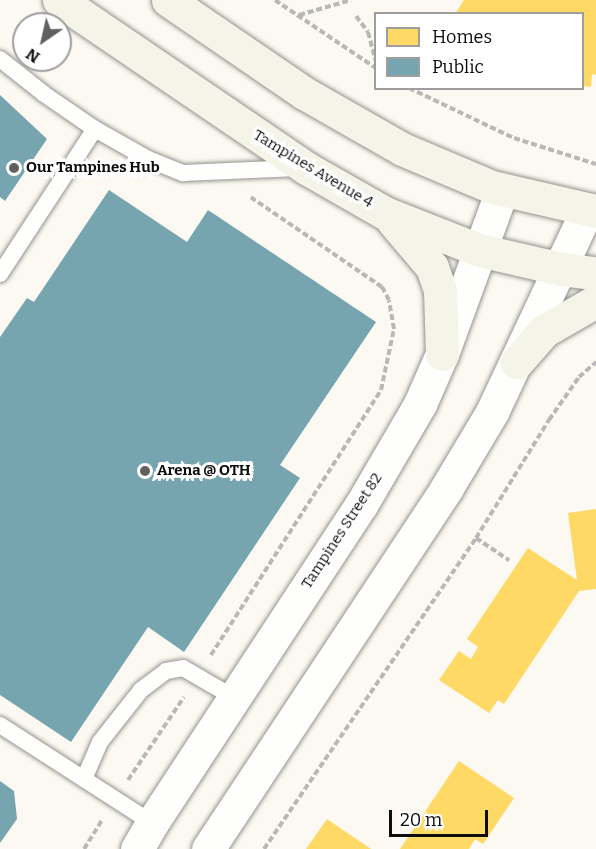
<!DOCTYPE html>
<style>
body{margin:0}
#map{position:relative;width:596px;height:849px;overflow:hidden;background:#fbf9f1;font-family:Bitter,serif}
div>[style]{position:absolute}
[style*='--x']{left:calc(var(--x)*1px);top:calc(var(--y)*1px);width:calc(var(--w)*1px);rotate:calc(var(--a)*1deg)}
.homes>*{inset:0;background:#ffd966}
.public>*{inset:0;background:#76a5af}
.path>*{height:4px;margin-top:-2px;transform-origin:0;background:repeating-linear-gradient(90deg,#b8b8b6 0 6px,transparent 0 9px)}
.roads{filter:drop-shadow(0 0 2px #949390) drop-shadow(0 0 2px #949390)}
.lane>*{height:16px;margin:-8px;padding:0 8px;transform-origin:8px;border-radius:8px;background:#fefefd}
.street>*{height:33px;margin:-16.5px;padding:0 16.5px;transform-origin:16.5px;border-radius:16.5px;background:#fefefd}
.secondary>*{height:33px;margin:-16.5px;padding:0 16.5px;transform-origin:16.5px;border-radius:16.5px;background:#f5f4e9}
.dots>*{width:16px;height:16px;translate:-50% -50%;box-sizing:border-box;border:3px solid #fff;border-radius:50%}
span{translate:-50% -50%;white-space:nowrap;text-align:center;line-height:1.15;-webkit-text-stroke:6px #fff;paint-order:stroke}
.poi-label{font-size:15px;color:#0d0d0d;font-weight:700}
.left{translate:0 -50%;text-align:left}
.street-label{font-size:15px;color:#0d0d0d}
.legend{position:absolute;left:374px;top:12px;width:210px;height:78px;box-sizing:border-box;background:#fff;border:2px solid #9e9e9e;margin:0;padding:8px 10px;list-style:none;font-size:18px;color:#0d0d0d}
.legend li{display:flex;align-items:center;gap:12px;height:30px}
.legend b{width:30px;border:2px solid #9e9e9e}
.north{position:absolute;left:12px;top:12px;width:60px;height:60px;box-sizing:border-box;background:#fff;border:2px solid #9e9e9e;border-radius:50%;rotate:214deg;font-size:16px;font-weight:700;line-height:24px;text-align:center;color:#0d0d0d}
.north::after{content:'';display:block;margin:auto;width:21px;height:27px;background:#60605d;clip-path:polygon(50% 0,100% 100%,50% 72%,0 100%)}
.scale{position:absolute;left:389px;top:810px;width:99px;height:27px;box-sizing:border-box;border:3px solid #0d0d0d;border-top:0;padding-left:8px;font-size:18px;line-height:21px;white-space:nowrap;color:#0d0d0d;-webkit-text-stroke:4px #fff;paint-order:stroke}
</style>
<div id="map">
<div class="homes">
<i style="clip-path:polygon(464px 0,596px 0,596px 75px,592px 74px,591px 87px,582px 86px,582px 14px,455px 14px)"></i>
<i style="clip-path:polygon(596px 509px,596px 589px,579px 591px,504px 704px,498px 700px,489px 713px,439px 680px,459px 651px,471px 659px,478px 647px,467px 639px,528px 548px,577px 580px,568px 513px)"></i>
<i style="clip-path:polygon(459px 761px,514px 798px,483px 844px,475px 839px,469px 849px,400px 849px)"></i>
<i style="clip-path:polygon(327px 819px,371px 849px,306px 849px)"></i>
</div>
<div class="public">
<i style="clip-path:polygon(0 95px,47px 139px,5px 201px,0 197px)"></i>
<i style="clip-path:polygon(109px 190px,187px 242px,208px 210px,376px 322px,280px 465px,300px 478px,184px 652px,148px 627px,71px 742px,0 695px,0 337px,27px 298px,34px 302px)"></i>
<i style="clip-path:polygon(0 781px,14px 791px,17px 819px,0 843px)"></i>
</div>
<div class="path">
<i style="--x:275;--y:0;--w:122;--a:34"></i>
<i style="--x:299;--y:15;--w:54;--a:-16.1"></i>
<i style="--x:356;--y:16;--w:20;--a:53"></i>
<i style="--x:368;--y:32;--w:30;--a:75"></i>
<i style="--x:409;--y:88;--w:116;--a:25.5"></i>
<i style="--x:514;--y:138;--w:86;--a:17.6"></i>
<i style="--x:476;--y:538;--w:40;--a:34"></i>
<i style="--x:211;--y:655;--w:315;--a:-57.3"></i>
<i style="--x:381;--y:390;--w:62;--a:-78"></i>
<i style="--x:394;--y:329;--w:29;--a:-100"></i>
<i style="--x:389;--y:300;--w:15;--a:-118"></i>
<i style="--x:382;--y:287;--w:161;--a:-145.6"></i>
<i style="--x:128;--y:780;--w:100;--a:-56"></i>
<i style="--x:84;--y:849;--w:36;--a:-58"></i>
<i style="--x:264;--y:849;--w:376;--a:-55.7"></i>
<i style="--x:476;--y:538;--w:139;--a:-58.3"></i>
<i style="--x:549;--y:420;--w:52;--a:-55.1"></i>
<i style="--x:579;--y:377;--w:23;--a:-41"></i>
</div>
<div class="roads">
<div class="lane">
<i style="--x:0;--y:59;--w:56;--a:38.5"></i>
<i style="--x:44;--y:94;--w:62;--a:34.5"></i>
<i style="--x:95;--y:129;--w:61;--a:29.5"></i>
<i style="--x:148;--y:159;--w:38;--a:22"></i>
<i style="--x:183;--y:173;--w:115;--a:-2.5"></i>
<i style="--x:0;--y:274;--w:173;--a:-56.8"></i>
<i style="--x:0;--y:725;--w:181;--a:32.8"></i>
<i style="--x:84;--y:779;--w:40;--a:-66.6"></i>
<i style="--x:100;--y:742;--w:66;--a:-51.7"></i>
<i style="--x:141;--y:690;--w:31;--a:-37"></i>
<i style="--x:166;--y:671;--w:17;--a:-10"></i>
<i style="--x:183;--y:668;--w:58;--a:30.1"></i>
</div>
<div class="street">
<i style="--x:137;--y:849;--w:30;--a:-60"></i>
<i style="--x:152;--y:823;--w:381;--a:-56.7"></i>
<i style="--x:361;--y:505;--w:117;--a:-59.7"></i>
<i style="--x:420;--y:404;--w:55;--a:-66.3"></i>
<i style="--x:442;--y:354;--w:175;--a:-69.9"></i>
<i style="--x:208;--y:849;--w:432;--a:-56.5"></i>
<i style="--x:446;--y:489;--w:90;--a:-59.1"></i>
<i style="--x:492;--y:412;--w:223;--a:-64.8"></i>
</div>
<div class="secondary">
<i style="--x:59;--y:0;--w:299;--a:34.2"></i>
<i style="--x:306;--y:168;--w:91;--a:29.7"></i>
<i style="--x:385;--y:213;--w:101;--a:21.5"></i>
<i style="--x:479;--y:250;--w:84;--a:13"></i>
<i style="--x:561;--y:269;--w:35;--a:7"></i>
<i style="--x:168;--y:0;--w:165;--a:34.4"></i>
<i style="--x:304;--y:93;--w:113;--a:29.7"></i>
<i style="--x:402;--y:149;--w:98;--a:22.9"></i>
<i style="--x:492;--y:187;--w:107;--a:13"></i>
<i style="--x:393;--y:221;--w:60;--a:49.7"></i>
<i style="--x:432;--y:267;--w:24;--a:71"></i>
<i style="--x:440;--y:290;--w:64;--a:88.2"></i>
<i style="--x:517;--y:362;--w:41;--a:-48.9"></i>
<i style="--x:544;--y:331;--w:60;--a:-30"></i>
</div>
</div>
<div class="dots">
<i style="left:14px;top:168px;background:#60605d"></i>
<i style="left:145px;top:471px;background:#60605d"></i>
</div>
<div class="poi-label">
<span class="left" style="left:26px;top:168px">Our Tampines Hub</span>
<span class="left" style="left:157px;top:471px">Arena @ OTH</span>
</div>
<div class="street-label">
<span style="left:313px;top:169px;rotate:31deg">Tampines Avenue 4</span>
<span style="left:342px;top:531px;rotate:-57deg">Tampines Street 82</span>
</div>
<ul class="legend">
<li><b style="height:16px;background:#ffd966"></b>Homes</li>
<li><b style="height:16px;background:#76a5af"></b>Public</li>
</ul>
<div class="north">N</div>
<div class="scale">20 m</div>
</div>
